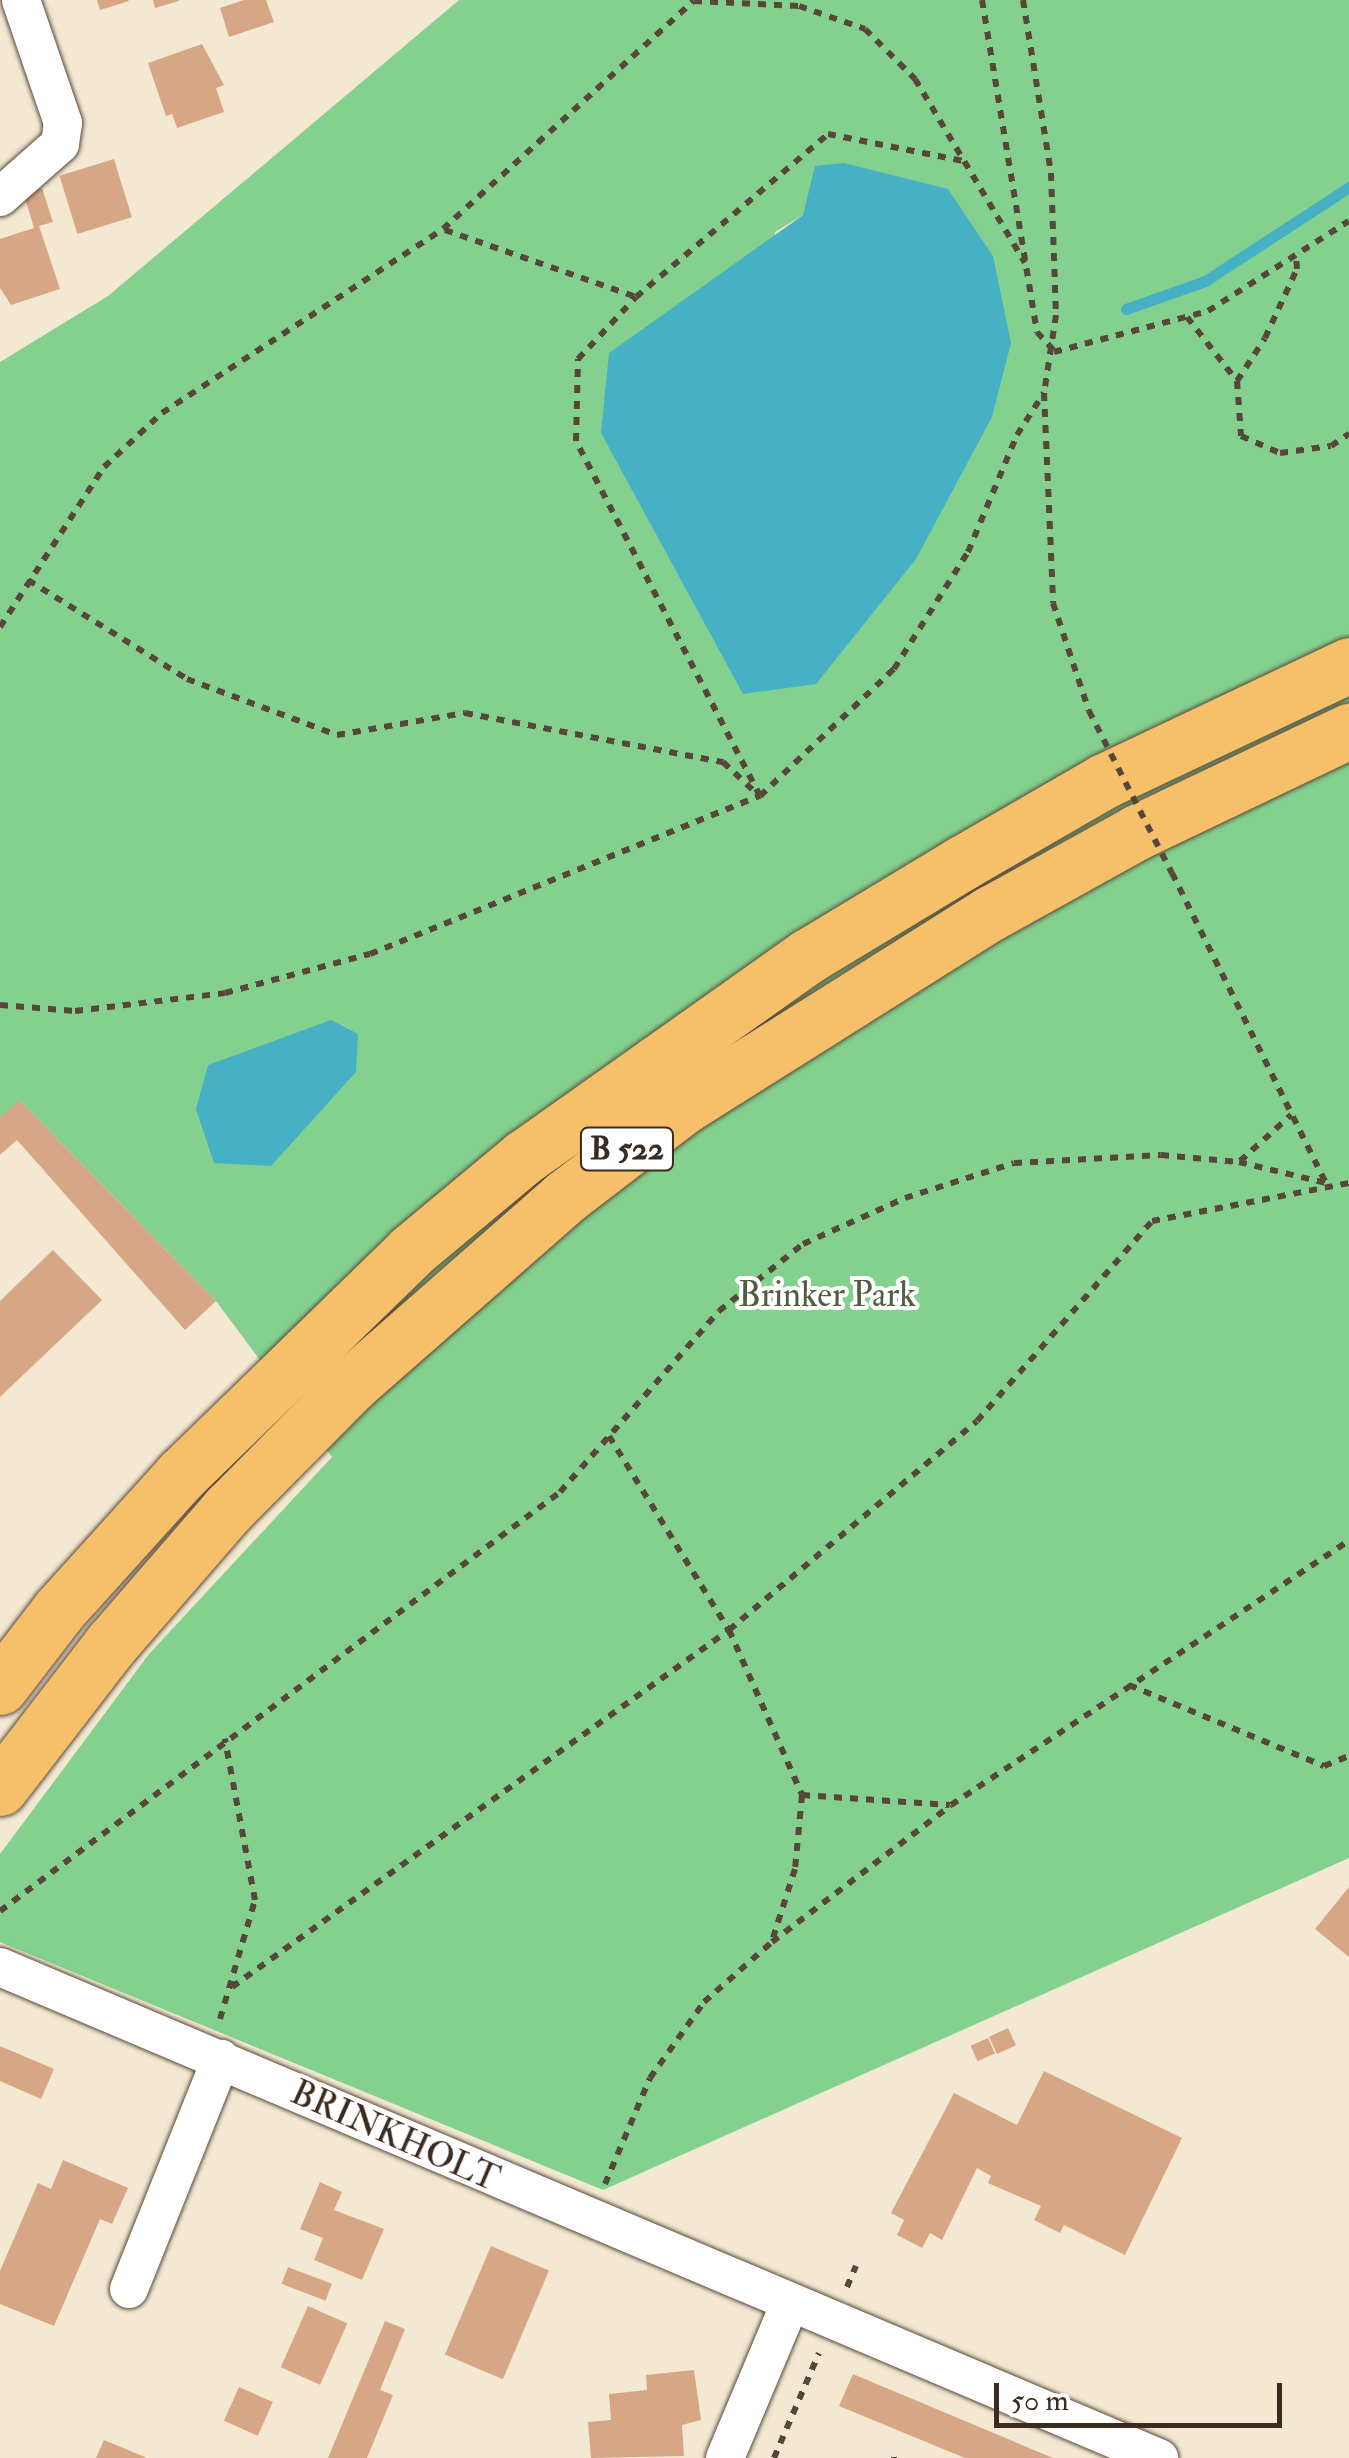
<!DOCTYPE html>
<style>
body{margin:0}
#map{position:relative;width:1349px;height:2458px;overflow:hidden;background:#f3e9d2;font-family:"IM FELL Double Pica",serif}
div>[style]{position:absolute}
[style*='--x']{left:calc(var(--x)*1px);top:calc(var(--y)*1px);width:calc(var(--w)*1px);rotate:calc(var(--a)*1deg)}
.green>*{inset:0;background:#84d18f}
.water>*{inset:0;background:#46b1c4}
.stream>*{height:11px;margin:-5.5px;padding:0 5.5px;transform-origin:5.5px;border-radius:5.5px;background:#46b1c4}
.building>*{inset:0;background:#d6a685;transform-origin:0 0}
.path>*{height:6px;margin-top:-3px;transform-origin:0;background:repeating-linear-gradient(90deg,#574739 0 8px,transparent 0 16px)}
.roads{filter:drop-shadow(0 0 2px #574739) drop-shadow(0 0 2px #574739)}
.minor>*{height:38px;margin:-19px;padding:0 19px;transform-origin:19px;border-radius:19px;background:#fff}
.highway>*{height:55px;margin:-27.5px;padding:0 27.5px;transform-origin:27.5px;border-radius:27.5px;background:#f6c06b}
.path-bridge>*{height:6px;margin-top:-3px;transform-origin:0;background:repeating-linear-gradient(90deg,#574739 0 8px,transparent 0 16px)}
span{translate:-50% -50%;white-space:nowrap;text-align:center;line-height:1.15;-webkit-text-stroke:8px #fff;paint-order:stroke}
.shield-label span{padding:2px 8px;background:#fff;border:2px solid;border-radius:8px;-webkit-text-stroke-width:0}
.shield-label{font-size:32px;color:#3b2a1e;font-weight:700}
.park-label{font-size:35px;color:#515c40}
.street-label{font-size:35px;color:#3b2a1e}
.scale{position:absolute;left:994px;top:2383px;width:288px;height:45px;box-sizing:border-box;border:5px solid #3b2a1e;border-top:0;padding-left:12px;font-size:30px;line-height:35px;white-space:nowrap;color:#3b2a1e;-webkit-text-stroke:8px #fff;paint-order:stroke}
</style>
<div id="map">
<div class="green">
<i style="clip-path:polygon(evenodd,459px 0,1349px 0,1349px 1858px,603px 2190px,0 1942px,0 1854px,149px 1654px,332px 1457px,216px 1301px,20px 1101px,0 1118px,0 362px,108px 296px,459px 0,803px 215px,743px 694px,775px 232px,803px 215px)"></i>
</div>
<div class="water">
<i style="clip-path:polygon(844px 163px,948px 189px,993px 256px,1011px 343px,992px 417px,916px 559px,816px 684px,743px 694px,601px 433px,609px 353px,803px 215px,815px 166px)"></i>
<i style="clip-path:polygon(331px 1020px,358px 1034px,356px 1072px,271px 1166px,214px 1163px,196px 1109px,208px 1065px)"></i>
</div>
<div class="stream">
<i style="--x:1126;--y:309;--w:84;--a:-19.5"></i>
<i style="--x:1205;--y:281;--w:172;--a:-33.1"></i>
</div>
<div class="building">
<i style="clip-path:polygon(97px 0,128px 0,129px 1px,100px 10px)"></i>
<i style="clip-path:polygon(153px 0,179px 0,179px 1px,155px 8px)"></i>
<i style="clip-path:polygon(244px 0,266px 0,274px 22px,229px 37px,220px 8px)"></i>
<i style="clip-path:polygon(202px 44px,224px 85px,216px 88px,224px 112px,177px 128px,172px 114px,166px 116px,148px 63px)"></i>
<i style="left:114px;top:159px;width:61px;height:57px;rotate:73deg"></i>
<i style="clip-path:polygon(42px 188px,53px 222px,39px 226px,60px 289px,11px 305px,0 288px,0 239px,34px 228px,24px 195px)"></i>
<i style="clip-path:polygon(19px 1100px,216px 1301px,185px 1330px,17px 1140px,0 1155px,0 1118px)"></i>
<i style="clip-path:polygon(53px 1250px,102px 1300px,0 1397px,0 1301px)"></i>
<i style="clip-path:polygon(1349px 1887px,1349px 1957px,1315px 1929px)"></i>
<i style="left:1008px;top:2028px;width:19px;height:21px;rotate:65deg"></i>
<i style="left:988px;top:2038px;width:17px;height:19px;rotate:66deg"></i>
<i style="clip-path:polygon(0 2046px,54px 2069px,41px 2099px,0 2081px)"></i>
<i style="clip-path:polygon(1044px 2071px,1182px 2138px,1125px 2255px,1064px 2225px,1060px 2233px,1034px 2220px,1041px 2206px,988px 2183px,991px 2176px,977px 2168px,942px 2240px,930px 2233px,922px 2248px,897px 2235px,904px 2220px,891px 2213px,954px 2093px,1017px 2125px)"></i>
<i style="clip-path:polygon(63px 2160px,128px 2188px,112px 2224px,100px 2219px,54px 2326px,0 2304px,0 2271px,38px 2183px,51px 2189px)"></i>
<i style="clip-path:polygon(320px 2182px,342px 2192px,334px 2210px,384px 2229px,362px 2280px,314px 2260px,323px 2238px,300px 2229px)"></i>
<i style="left:491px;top:2246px;width:63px;height:118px;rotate:23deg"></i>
<i style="left:288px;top:2267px;width:47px;height:18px;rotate:21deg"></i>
<i style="left:308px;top:2306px;width:43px;height:67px;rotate:24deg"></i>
<i style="clip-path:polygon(385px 2321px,405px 2329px,380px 2390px,393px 2395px,367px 2458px,328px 2458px)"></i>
<i style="clip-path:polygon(694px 2370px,701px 2420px,682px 2425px,684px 2456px,591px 2458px,588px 2422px,611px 2420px,609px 2394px,647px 2390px,646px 2375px)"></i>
<i style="clip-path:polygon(853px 2374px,1053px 2458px,965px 2458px,839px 2406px)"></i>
<i style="left:239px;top:2387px;width:37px;height:37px;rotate:24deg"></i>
<i style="clip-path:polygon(104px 2440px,147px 2458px,96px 2458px)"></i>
</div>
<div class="path">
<i style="--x:982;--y:0;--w:337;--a:80.6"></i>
<i style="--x:1037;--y:332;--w:25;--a:48"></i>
<i style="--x:1023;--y:0;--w:175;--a:80.8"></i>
<i style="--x:1051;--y:173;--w:142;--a:88"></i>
<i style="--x:1056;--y:315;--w:79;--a:98.7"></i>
<i style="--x:1044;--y:393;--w:210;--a:87.5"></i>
<i style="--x:1053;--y:603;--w:114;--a:71.6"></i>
<i style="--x:445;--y:230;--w:202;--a:19.3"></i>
<i style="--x:1187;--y:317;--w:81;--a:52"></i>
<i style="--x:1237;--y:381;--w:55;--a:85.8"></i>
<i style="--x:1241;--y:436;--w:43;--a:23.6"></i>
<i style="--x:1280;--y:453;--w:51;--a:-7.8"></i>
<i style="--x:1331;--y:446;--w:22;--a:-34"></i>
<i style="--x:1054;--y:352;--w:159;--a:-14.9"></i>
<i style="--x:1208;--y:311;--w:167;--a:-32.6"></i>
<i style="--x:1237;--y:381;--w:51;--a:-56.9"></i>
<i style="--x:1265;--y:338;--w:76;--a:-65.1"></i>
<i style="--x:1297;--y:269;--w:16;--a:-94"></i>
<i style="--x:28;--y:580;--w:187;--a:31.9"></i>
<i style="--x:187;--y:679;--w:160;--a:20.5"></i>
<i style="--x:337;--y:735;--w:130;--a:-9.8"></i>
<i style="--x:465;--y:713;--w:263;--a:10.8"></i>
<i style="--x:723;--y:762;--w:44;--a:43.2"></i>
<i style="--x:0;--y:627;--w:191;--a:-57"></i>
<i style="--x:104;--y:467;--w:79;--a:-43"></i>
<i style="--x:162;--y:413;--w:336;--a:-33.2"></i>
<i style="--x:443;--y:229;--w:339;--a:-42.3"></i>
<i style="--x:694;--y:1;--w:105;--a:2.7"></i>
<i style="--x:799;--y:6;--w:70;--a:19.2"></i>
<i style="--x:865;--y:29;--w:71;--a:45"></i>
<i style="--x:915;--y:79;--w:214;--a:59.1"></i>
<i style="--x:760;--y:796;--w:400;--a:-117.4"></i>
<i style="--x:576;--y:441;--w:82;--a:-88.6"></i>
<i style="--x:578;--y:359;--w:85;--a:-46.9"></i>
<i style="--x:636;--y:297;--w:252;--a:-40.3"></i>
<i style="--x:828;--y:134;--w:138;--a:11.3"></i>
<i style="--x:1172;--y:873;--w:346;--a:63.6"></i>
<i style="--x:0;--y:1005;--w:75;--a:4.6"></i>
<i style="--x:75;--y:1011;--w:151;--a:-6.8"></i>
<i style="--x:225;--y:993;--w:150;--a:-15.1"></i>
<i style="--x:370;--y:954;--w:421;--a:-22.1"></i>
<i style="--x:760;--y:796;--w:185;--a:-43.5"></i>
<i style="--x:894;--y:669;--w:138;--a:-57.7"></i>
<i style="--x:968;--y:552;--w:127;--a:-67.3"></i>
<i style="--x:1017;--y:435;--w:50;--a:-57.3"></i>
<i style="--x:1240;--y:1161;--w:69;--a:-42"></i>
<i style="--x:609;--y:1436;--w:228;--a:58.3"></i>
<i style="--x:729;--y:1630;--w:180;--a:66.1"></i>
<i style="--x:802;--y:1795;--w:74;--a:95.4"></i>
<i style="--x:795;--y:1869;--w:76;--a:107.7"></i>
<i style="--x:1129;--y:1685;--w:211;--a:22.6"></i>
<i style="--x:1324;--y:1766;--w:27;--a:-22"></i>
<i style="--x:802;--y:1795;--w:148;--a:3.9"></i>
<i style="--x:0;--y:1911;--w:699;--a:-36.8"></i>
<i style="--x:560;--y:1492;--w:241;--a:-48.7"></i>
<i style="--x:719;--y:1311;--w:107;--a:-38.6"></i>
<i style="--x:803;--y:1244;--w:112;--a:-24.3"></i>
<i style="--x:905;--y:1198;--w:114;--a:-17.8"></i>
<i style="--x:1014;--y:1163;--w:147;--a:-3.1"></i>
<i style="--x:1161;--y:1155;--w:78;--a:5.1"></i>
<i style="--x:1239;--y:1162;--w:89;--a:13.6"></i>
<i style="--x:232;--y:1987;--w:612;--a:-35.69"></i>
<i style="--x:729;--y:1630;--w:324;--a:-40.1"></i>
<i style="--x:977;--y:1421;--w:266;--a:-48.8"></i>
<i style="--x:1152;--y:1221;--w:201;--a:-10.9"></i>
<i style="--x:220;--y:2019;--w:124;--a:-73.6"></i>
<i style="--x:255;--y:1900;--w:164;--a:-100.6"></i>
<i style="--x:605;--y:2184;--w:115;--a:-67"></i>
<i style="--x:650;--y:2078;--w:93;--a:-54.6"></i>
<i style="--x:704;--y:2002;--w:91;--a:-41.4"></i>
<i style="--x:772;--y:1942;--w:225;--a:-37.4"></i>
<i style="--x:951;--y:1805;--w:478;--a:-33.6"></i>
<i style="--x:847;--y:2287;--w:23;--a:-67"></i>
<i style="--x:774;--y:2458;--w:114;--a:-66.8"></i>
<i style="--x:894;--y:2458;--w:1;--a:-90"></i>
</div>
<div class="roads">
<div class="minor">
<i style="--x:0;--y:197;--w:80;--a:-41.5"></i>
<i style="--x:60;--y:144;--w:21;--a:-82"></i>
<i style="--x:63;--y:123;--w:130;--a:-108.9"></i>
<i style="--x:0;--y:1967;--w:1259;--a:22.96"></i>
<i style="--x:129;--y:2289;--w:248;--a:-68.2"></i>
<i style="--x:725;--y:2458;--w:168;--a:-67.2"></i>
</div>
<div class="highway">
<i style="--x:0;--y:1687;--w:97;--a:-52.5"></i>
<i style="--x:59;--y:1610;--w:183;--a:-47.9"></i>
<i style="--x:182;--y:1474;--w:320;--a:-44.2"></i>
<i style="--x:411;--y:1251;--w:147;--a:-39.8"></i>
<i style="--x:524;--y:1157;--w:348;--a:-35.3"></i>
<i style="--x:808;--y:956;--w:180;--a:-31.1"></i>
<i style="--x:962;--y:863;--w:164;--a:-30"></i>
<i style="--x:1104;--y:781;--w:271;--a:-25.3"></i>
<i style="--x:0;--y:1788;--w:182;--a:-52.4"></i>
<i style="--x:111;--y:1644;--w:180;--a:-49.1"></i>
<i style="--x:229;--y:1508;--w:173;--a:-45.2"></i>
<i style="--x:351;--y:1385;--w:285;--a:-41.3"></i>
<i style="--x:565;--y:1197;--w:150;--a:-37.4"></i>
<i style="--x:684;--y:1106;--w:363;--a:-32.2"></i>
<i style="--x:991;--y:913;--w:167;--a:-29"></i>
<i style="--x:1137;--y:832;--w:235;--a:-25.5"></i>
</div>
</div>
<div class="path-bridge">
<i style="--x:1089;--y:711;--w:182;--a:62.9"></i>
</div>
<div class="shield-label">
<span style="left:627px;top:1149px">B 522</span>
</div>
<div class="park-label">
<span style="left:827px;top:1295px">Brinker Park</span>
</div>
<div class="street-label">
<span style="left:395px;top:2136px;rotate:24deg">BRINKHOLT</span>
</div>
<div class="scale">50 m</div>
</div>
